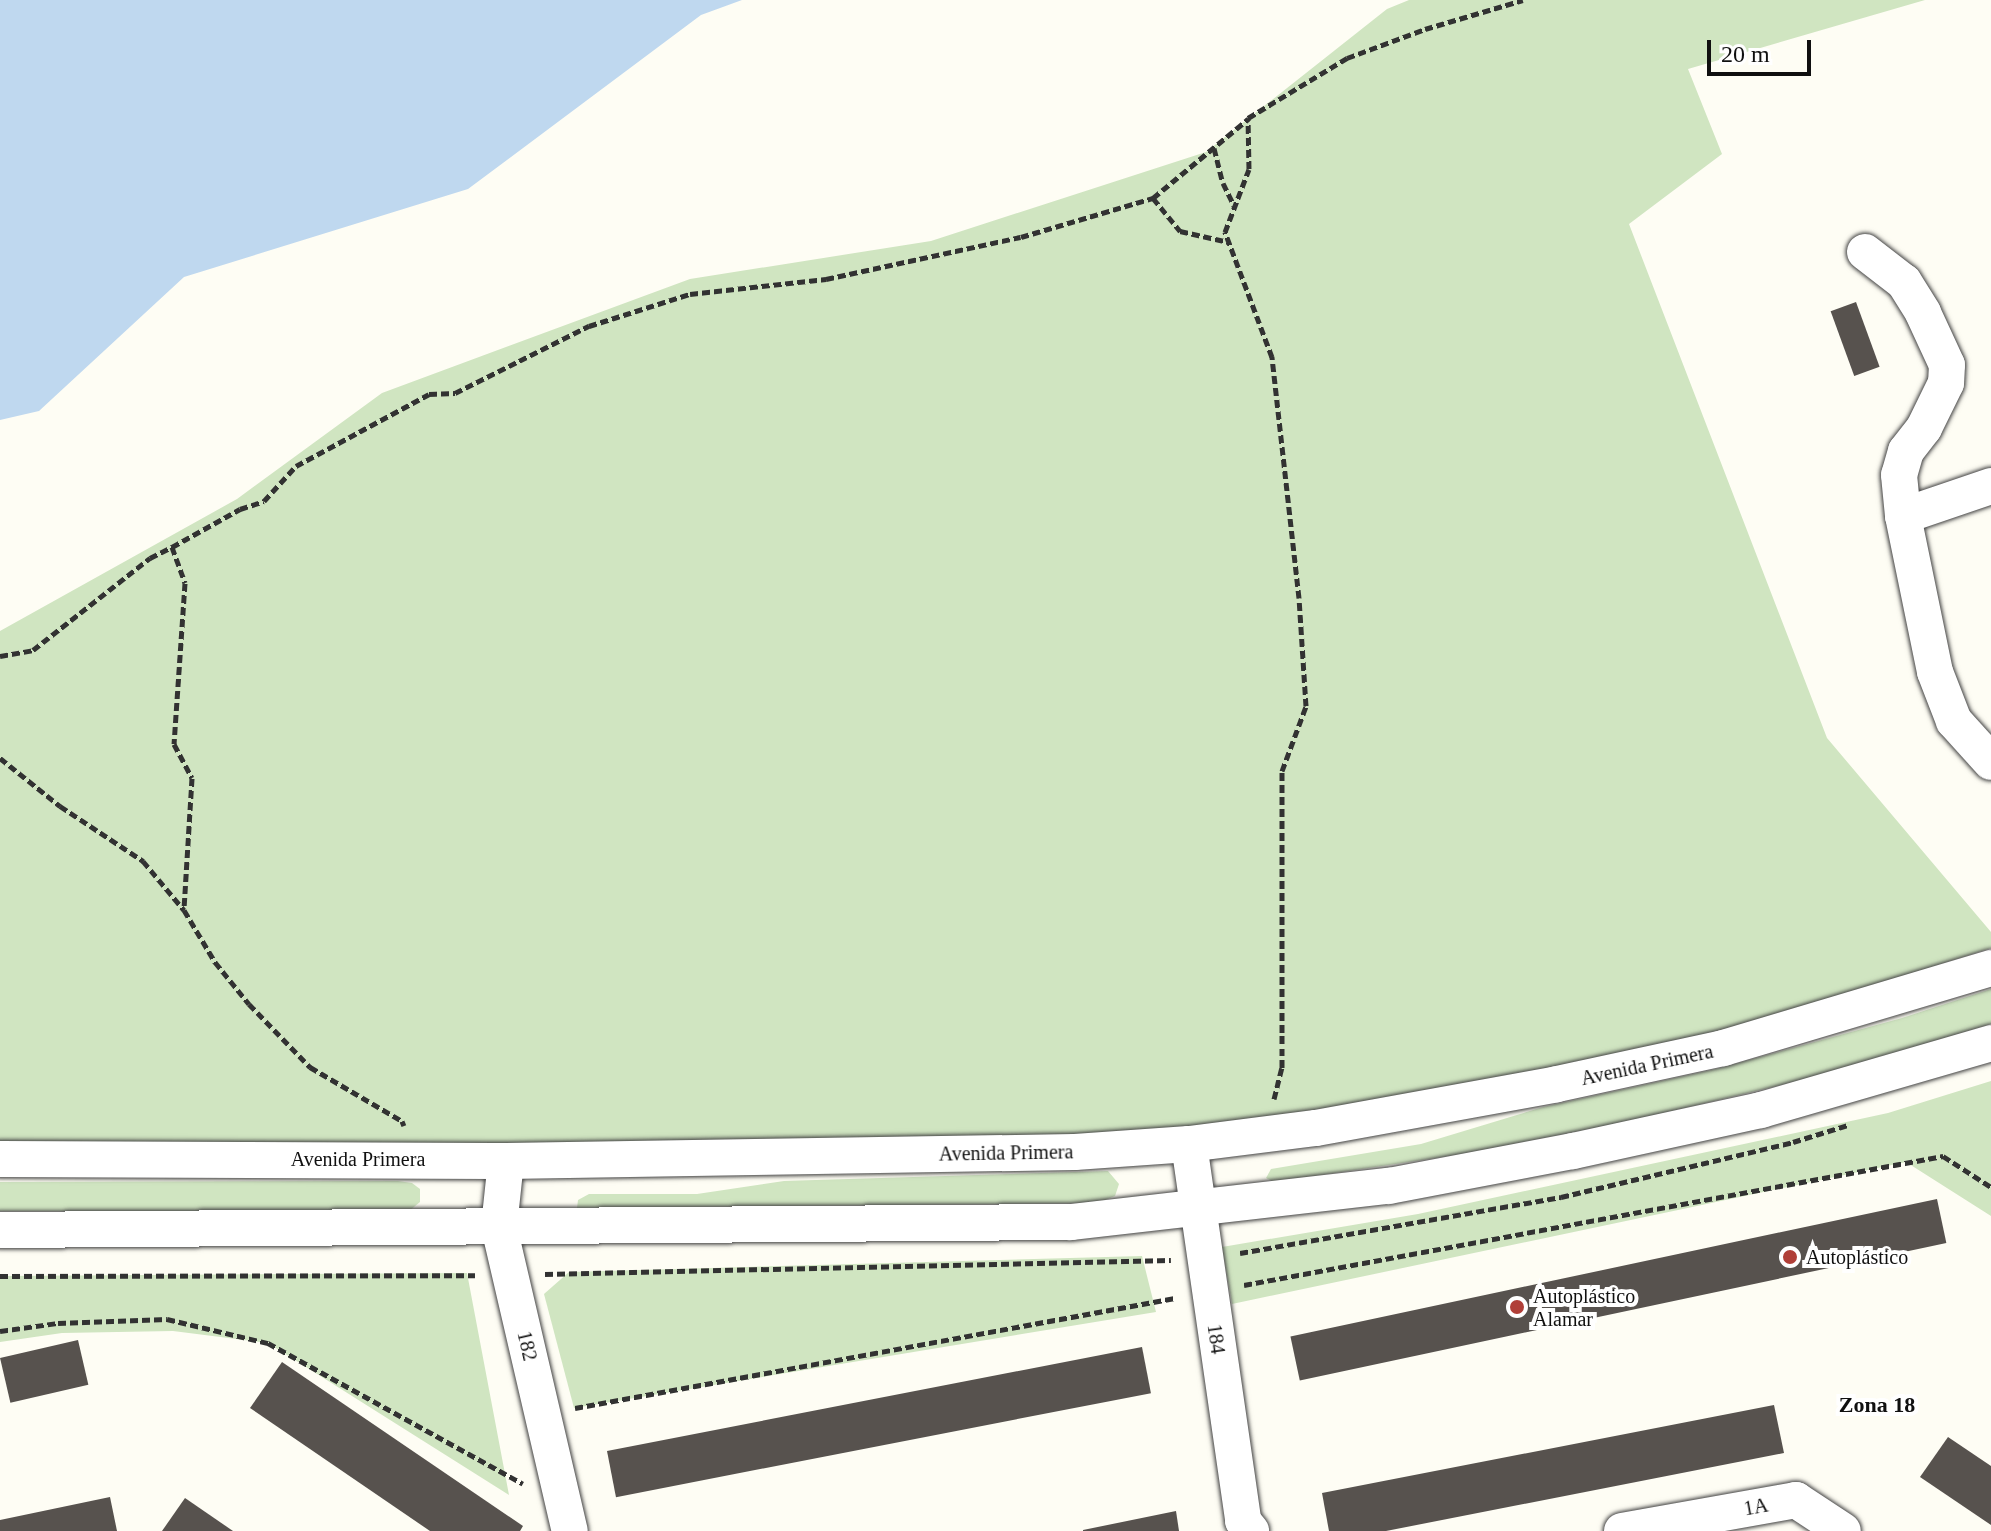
<!DOCTYPE html>
<meta charset="utf-8">
<style>
body{margin:0}
#map{position:relative;width:1991px;height:1531px;overflow:hidden;background:#fefdf4;font-family:"Times New Roman",serif}
div>[style]{position:absolute}
[style*='--x']{left:calc(var(--x)*1px);top:calc(var(--y)*1px);width:calc(var(--w)*1px);rotate:calc(var(--a)*1deg)}
.green>*{inset:0;background:#d0e5c1}
.water>*{inset:0;background:#bfd8ef}
.building>*{inset:0;background:#57524e;transform-origin:0 0}
.path>*{height:5px;margin-top:-2.5px;transform-origin:0;background:repeating-linear-gradient(90deg,#323232 0 8px,transparent 0 12px)}
.roads{filter:drop-shadow(0 0 2px #434343) drop-shadow(0 0 2px #434343)}
.minor>*{height:36px;margin:-18px;padding:0 18px;transform-origin:18px;border-radius:18px;background:#fff}
.dots>*{width:22px;height:22px;translate:-50% -50%;box-sizing:border-box;border:4px solid #fff;border-radius:50%}
span{translate:-50% -50%;white-space:nowrap;text-align:center;line-height:1.15;-webkit-text-stroke:8px #fff;paint-order:stroke}
.street-label{font-size:20px;color:#101010}
.poi-label{font-size:20px;color:#101010}
.left{translate:0 -50%;text-align:left}
.neighbourhood-label{font-size:22px;color:#101010;font-weight:700}
.scale{position:absolute;left:1707px;top:40px;width:104px;height:36px;box-sizing:border-box;border:4px solid #101010;border-top:0;padding-left:10px;font-size:24px;line-height:28px;white-space:nowrap;color:#101010;-webkit-text-stroke:6px #fff;paint-order:stroke}
</style>
<div id="map">
<div class="green">
<i style="clip-path:polygon(1409px 0,1925px 0,1688px 69px,1722px 154px,1629px 224px,1827px 738px,1991px 932px,1991px 948px,1685px 1046px,1180px 1146px,0 1148px,0 631px,237px 499px,382px 393px,690px 279px,931px 241px,1206px 152px,1387px 9px)"></i>
<i style="clip-path:polygon(1991px 989px,1991px 1024px,1831px 1073px,1630px 1121px,1463px 1154px,1274px 1182px,1266px 1178px,1271px 1169px,1421px 1144px,1543px 1107px,1716px 1069px,1902px 1018px)"></i>
<i style="clip-path:polygon(1991px 1081px,1991px 1216px,1906px 1162px,1232px 1304px,1222px 1247px,1418px 1214px,1888px 1113px)"></i>
<i style="clip-path:polygon(1108px 1171px,1119px 1184px,1115px 1196px,1097px 1203px,577px 1208px,578px 1200px,589px 1194px,697px 1194px,784px 1181px)"></i>
<i style="clip-path:polygon(398px 1181px,412px 1183px,420px 1189px,420px 1202px,409px 1211px,0 1211px,0 1182px)"></i>
<i style="clip-path:polygon(1142px 1256px,1156px 1312px,574px 1408px,544px 1294px,569px 1272px)"></i>
<i style="clip-path:polygon(467px 1273px,509px 1495px,268px 1343px,173px 1331px,62px 1333px,0 1342px,0 1276px)"></i>
</div>
<div class="water">
<i style="clip-path:polygon(0 0,742px 0,701px 15px,468px 189px,184px 277px,39px 411px,0 420px)"></i>
</div>
<div class="building">
<i style="left:1856px;top:302px;width:69px;height:27px;rotate:70deg"></i>
<i style="left:1937px;top:1199px;width:45px;height:661px;rotate:78deg"></i>
<i style="left:78px;top:1340px;width:46px;height:80px;rotate:77deg"></i>
<i style="left:1142px;top:1347px;width:47px;height:545px;rotate:79deg"></i>
<i style="clip-path:polygon(282px 1362px,523px 1526px,520px 1531px,430px 1531px,250px 1408px)"></i>
<i style="clip-path:polygon(1774px 1405px,1784px 1453px,1386px 1531px,1329px 1531px,1322px 1493px)"></i>
<i style="clip-path:polygon(1948px 1437px,1991px 1466px,1991px 1525px,1920px 1477px)"></i>
<i style="clip-path:polygon(110px 1497px,117px 1531px,0 1531px,0 1520px)"></i>
<i style="clip-path:polygon(185px 1498px,233px 1531px,162px 1531px)"></i>
<i style="clip-path:polygon(1176px 1511px,1179px 1531px,1083px 1531px,1083px 1530px)"></i>
</div>
<div class="path">
<i style="--x:1214;--y:148;--w:36;--a:76"></i>
<i style="--x:1223;--y:183;--w:25;--a:64"></i>
<i style="--x:1153;--y:198;--w:124;--a:-39.7"></i>
<i style="--x:172;--y:547;--w:78;--a:-29.2"></i>
<i style="--x:240;--y:509;--w:25;--a:-18"></i>
<i style="--x:264;--y:501;--w:47;--a:-47.6"></i>
<i style="--x:296;--y:466;--w:151;--a:-28.4"></i>
<i style="--x:429;--y:394;--w:26;--a:-2"></i>
<i style="--x:455;--y:393;--w:150;--a:-26.6"></i>
<i style="--x:589;--y:326;--w:106;--a:-17.6"></i>
<i style="--x:690;--y:294;--w:137;--a:-6.3"></i>
<i style="--x:826;--y:279;--w:199;--a:-12.2"></i>
<i style="--x:1021;--y:237;--w:138;--a:-16.5"></i>
<i style="--x:1153;--y:198;--w:43;--a:50.7"></i>
<i style="--x:1180;--y:231;--w:50;--a:12.7"></i>
<i style="--x:0;--y:656;--w:34;--a:-10"></i>
<i style="--x:33;--y:650;--w:149;--a:-38.2"></i>
<i style="--x:150;--y:558;--w:25;--a:-27"></i>
<i style="--x:172;--y:547;--w:38;--a:70"></i>
<i style="--x:185;--y:583;--w:161;--a:93.9"></i>
<i style="--x:174;--y:744;--w:38;--a:62"></i>
<i style="--x:192;--y:778;--w:132;--a:93.5"></i>
<i style="--x:0;--y:758;--w:77;--a:38.7"></i>
<i style="--x:60;--y:806;--w:100;--a:33.5"></i>
<i style="--x:143;--y:861;--w:64;--a:50.1"></i>
<i style="--x:184;--y:910;--w:61;--a:59.2"></i>
<i style="--x:215;--y:962;--w:54;--a:51"></i>
<i style="--x:249;--y:1004;--w:88;--a:45.9"></i>
<i style="--x:310;--y:1067;--w:107;--a:30.4"></i>
<i style="--x:402;--y:1121;--w:5;--a:68"></i>
<i style="--x:1274;--y:1099;--w:32;--a:-76"></i>
<i style="--x:1282;--y:1068;--w:297;--a:-90"></i>
<i style="--x:1282;--y:771;--w:69;--a:-69.7"></i>
<i style="--x:1306;--y:706;--w:108;--a:-93.7"></i>
<i style="--x:1299;--y:598;--w:243;--a:-96.4"></i>
<i style="--x:1272;--y:357;--w:134;--a:-110.6"></i>
<i style="--x:1225;--y:232;--w:67;--a:-69.1"></i>
<i style="--x:1249;--y:169;--w:51;--a:-91.1"></i>
<i style="--x:1248;--y:118;--w:116;--a:-31.2"></i>
<i style="--x:1347;--y:58;--w:83;--a:-20.4"></i>
<i style="--x:1425;--y:29;--w:102;--a:-16.5"></i>
<i style="--x:1240;--y:1253;--w:326;--a:-9.9"></i>
<i style="--x:1561;--y:1197;--w:238;--a:-13.3"></i>
<i style="--x:1793;--y:1142;--w:58;--a:-17.2"></i>
<i style="--x:545;--y:1274;--w:626;--a:-1.28"></i>
<i style="--x:0;--y:1276;--w:475;--a:-0.1"></i>
<i style="--x:1244;--y:1285;--w:711;--a:-10.46"></i>
<i style="--x:1943;--y:1156;--w:57;--a:32.9"></i>
<i style="--x:0;--y:1331;--w:59;--a:-7.9"></i>
<i style="--x:58;--y:1323;--w:109;--a:-2.1"></i>
<i style="--x:167;--y:1319;--w:104;--a:13.4"></i>
<i style="--x:268;--y:1343;--w:291;--a:28.9"></i>
<i style="--x:575;--y:1408;--w:610;--a:-10.39"></i>
</div>
<div class="roads">
<div class="minor">
<i style="--x:1865;--y:252;--w:49;--a:37.6"></i>
<i style="--x:1904;--y:282;--w:36;--a:58"></i>
<i style="--x:1923;--y:313;--w:57;--a:65.2"></i>
<i style="--x:1947;--y:365;--w:18;--a:93"></i>
<i style="--x:1946;--y:383;--w:50;--a:116.1"></i>
<i style="--x:1924;--y:428;--w:29;--a:128"></i>
<i style="--x:1906;--y:451;--w:25;--a:106"></i>
<i style="--x:1899;--y:475;--w:41;--a:84.4"></i>
<i style="--x:1903;--y:516;--w:159;--a:78.4"></i>
<i style="--x:1935;--y:672;--w:53;--a:68.8"></i>
<i style="--x:1954;--y:721;--w:55;--a:47.9"></i>
<i style="--x:1903;--y:516;--w:93;--a:-18.8"></i>
<i style="--x:1189;--y:1144;--w:381;--a:81.8"></i>
<i style="--x:1243;--y:1521;--w:13;--a:51"></i>
<i style="--x:0;--y:1159;--w:506;--a:0.23"></i>
<i style="--x:506;--y:1161;--w:569;--a:-0.91"></i>
<i style="--x:1075;--y:1152;--w:114;--a:-4"></i>
<i style="--x:1189;--y:1144;--w:128;--a:-7.2"></i>
<i style="--x:1316;--y:1128;--w:245;--a:-10.3"></i>
<i style="--x:1557;--y:1084;--w:170;--a:-12.2"></i>
<i style="--x:1723;--y:1048;--w:280;--a:-16.6"></i>
<i style="--x:506;--y:1161;--w:66;--a:96.1"></i>
<i style="--x:499;--y:1227;--w:312;--a:76.9"></i>
<i style="--x:0;--y:1230;--w:1071;--a:-0.43"></i>
<i style="--x:1071;--y:1222;--w:320;--a:-6.5"></i>
<i style="--x:1389;--y:1186;--w:187;--a:-10.8"></i>
<i style="--x:1573;--y:1151;--w:192;--a:-12.3"></i>
<i style="--x:1761;--y:1110;--w:240;--a:-16.2"></i>
<i style="--x:1622;--y:1531;--w:177;--a:-10.1"></i>
<i style="--x:1796;--y:1500;--w:56;--a:33.4"></i>
</div>
</div>
<div class="dots">
<i style="left:1790px;top:1257px;background:#b03f38"></i>
<i style="left:1517px;top:1307px;background:#b03f38"></i>
</div>
<div class="street-label">
<span style="left:1647px;top:1065px;rotate:-12deg">Avenida Primera</span>
<span style="left:1006px;top:1153px;rotate:-1deg">Avenida Primera</span>
<span style="left:358px;top:1159px">Avenida Primera</span>
<span style="left:1216px;top:1339px;rotate:82deg">184</span>
<span style="left:527px;top:1346px;rotate:77deg">182</span>
<span style="left:1756px;top:1507px;rotate:-10deg">1A</span>
</div>
<div class="poi-label">
<span class="left" style="left:1806px;top:1257px">Autoplástico</span>
<span class="left" style="left:1533px;top:1308px">Autoplástico<br>Alamar</span>
</div>
<div class="neighbourhood-label">
<span style="left:1877px;top:1405px">Zona 18</span>
</div>
<div class="scale">20 m</div>
</div>
